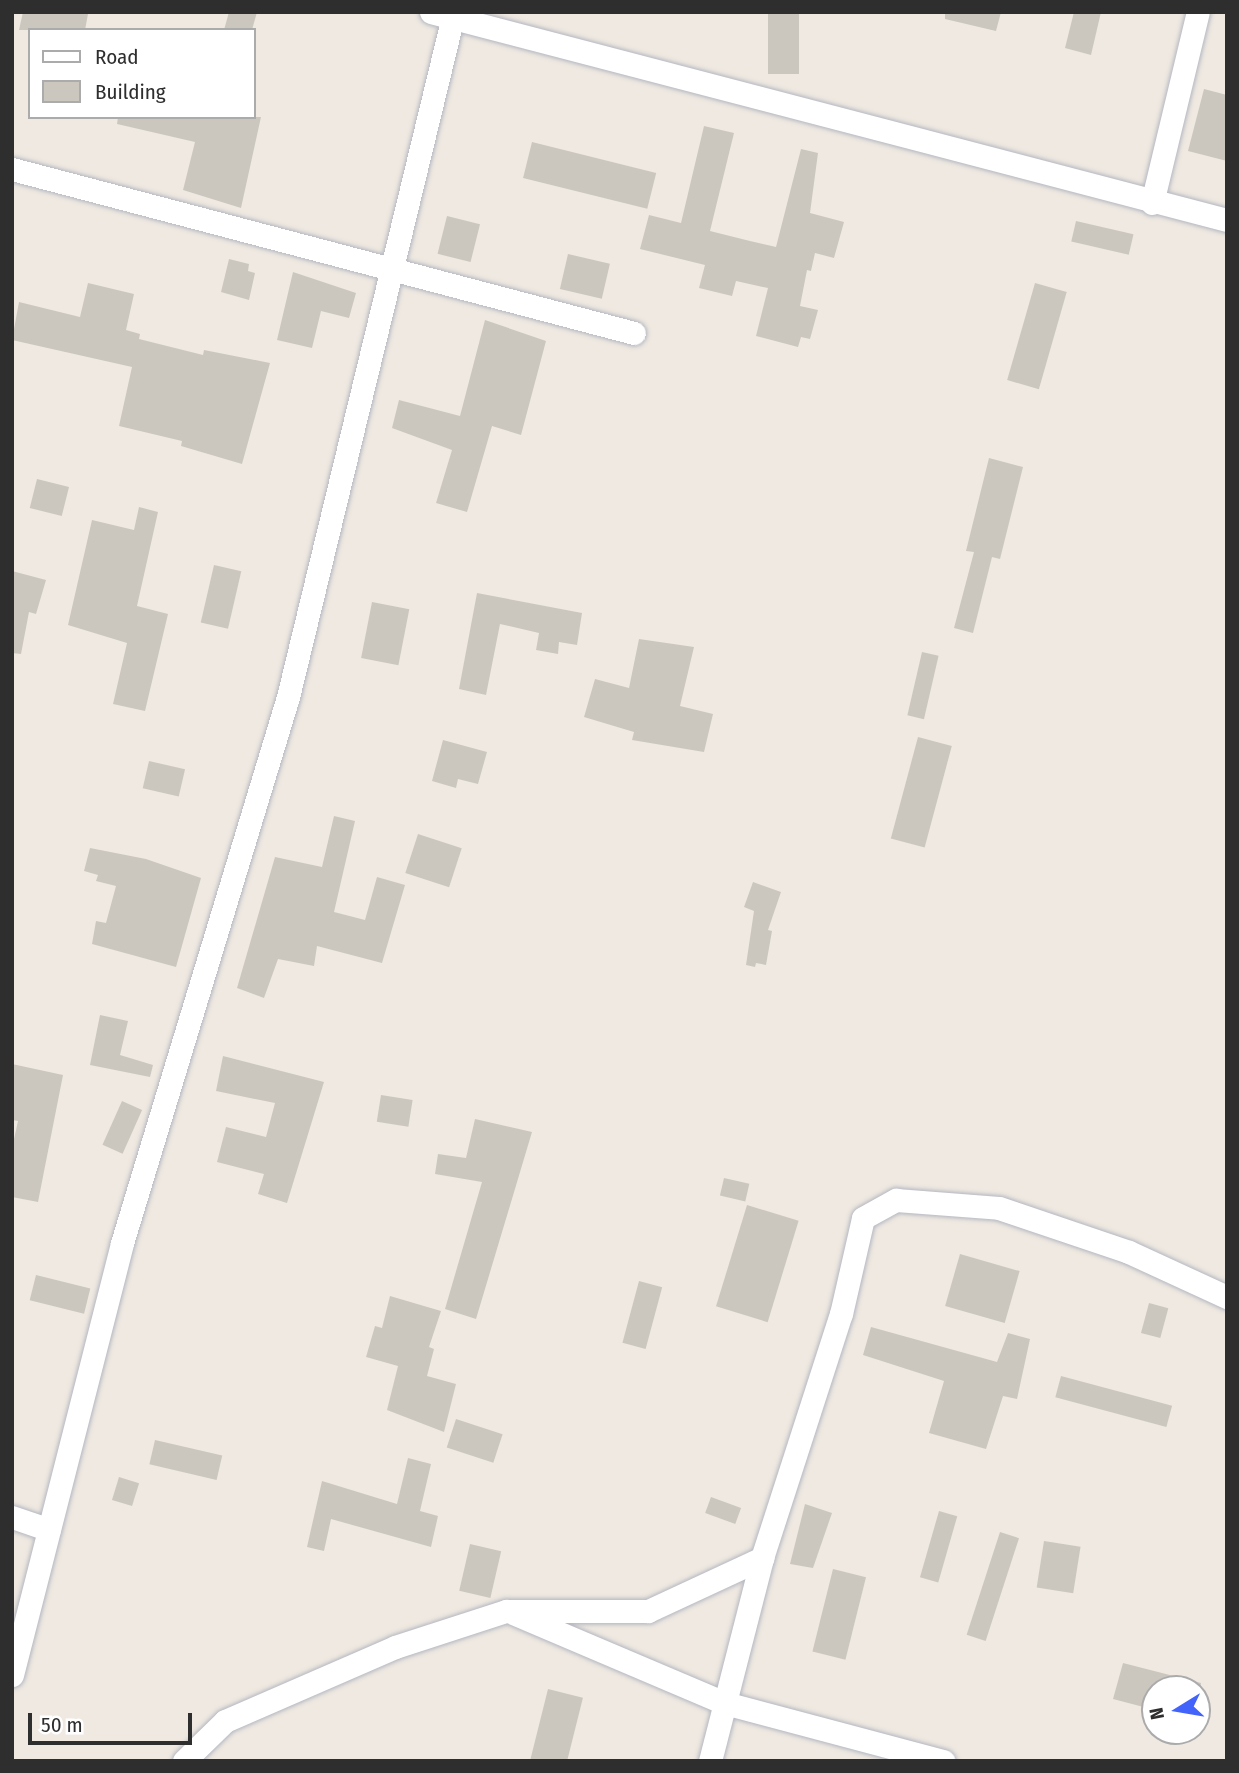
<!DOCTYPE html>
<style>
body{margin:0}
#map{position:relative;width:1239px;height:1773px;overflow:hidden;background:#efe9e1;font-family:"Fira Sans Condensed",sans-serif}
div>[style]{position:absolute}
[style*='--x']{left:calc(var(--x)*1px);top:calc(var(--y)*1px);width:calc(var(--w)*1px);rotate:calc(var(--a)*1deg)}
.building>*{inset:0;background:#cbc7bf;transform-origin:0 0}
.roads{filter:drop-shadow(0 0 2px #b4b7c1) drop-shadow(0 0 2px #b4b7c1)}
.minor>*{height:23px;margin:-11.5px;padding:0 11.5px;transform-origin:11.5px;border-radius:11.5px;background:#fff}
span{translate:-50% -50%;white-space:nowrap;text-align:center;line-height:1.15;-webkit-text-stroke:5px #fff;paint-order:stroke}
.frame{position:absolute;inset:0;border:14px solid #2e2e2e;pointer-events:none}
.legend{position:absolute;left:28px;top:28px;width:228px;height:91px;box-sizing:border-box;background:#fff;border:2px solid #ababab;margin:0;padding:9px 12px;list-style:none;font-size:21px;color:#2e2e2e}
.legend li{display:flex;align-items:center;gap:14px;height:35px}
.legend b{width:35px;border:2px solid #ababab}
.north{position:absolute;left:1141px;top:1675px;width:70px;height:70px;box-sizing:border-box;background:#fff;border:2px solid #ababab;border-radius:50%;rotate:259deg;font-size:19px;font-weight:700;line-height:28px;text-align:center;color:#2e2e2e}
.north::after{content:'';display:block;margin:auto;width:24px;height:32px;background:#4264fb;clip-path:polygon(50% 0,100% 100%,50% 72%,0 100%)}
.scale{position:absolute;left:28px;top:1713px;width:164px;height:32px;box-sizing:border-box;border:4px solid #2e2e2e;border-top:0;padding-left:9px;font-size:21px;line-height:24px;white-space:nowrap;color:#2e2e2e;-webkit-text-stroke:5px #fff;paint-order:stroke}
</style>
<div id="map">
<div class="building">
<i style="clip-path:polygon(23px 12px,78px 12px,88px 14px,85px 30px,19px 30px)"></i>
<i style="clip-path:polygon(229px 12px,257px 12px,252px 30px,224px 30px)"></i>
<i style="left:768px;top:12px;width:31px;height:62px"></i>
<i style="clip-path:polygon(945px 12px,1001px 12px,996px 31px,945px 19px)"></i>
<i style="clip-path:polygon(1074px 12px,1101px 12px,1091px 55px,1065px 48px)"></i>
<i style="clip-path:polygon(1204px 89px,1227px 95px,1227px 161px,1188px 151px)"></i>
<i style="clip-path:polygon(118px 117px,261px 117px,241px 208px,183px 190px,195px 142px,117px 124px)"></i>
<i style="clip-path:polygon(704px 126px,734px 133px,710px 231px,750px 241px,776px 247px,801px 149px,818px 153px,810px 213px,844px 222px,834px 258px,815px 253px,811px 271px,807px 270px,800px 306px,818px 310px,810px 339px,801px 337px,798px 347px,756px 336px,768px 288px,736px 281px,732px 296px,699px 288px,705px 265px,640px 249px,649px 215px,681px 223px)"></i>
<i style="left:532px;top:142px;width:128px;height:37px;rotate:14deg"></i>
<i style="left:447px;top:216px;width:34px;height:39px;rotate:14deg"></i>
<i style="left:1076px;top:221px;width:59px;height:21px;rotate:13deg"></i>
<i style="left:568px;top:254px;width:43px;height:36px;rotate:13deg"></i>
<i style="clip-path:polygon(229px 259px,249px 264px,248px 271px,255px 273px,249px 300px,221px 292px)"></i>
<i style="clip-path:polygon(293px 272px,356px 293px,349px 318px,321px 311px,312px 348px,277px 340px)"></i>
<i style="clip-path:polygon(88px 283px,134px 294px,126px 330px,140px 334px,139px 339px,203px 355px,204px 350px,270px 363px,242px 464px,181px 446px,182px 441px,119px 426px,132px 367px,12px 340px,19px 302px,80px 317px)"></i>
<i style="left:1035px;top:283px;width:33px;height:101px;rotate:16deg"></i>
<i style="clip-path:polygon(485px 320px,546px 341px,521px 435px,492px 426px,467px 512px,436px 503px,452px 450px,392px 428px,399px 400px,460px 416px)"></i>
<i style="clip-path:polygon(989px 458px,1023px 467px,1000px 559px,992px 557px,973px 633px,954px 628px,974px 552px,966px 551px)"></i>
<i style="left:37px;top:479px;width:33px;height:30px;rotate:14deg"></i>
<i style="clip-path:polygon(139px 507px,158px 512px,137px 606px,168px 614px,145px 711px,113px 704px,127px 643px,68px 625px,92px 520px,134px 530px)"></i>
<i style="left:214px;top:565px;width:28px;height:59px;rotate:13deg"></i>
<i style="clip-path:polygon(12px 571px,46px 580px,36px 614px,29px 612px,21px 654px,12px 653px)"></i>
<i style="clip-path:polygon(477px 593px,582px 613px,577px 645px,559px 642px,558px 654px,536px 650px,539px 633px,500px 624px,486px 695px,459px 689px)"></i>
<i style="left:372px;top:602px;width:38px;height:57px;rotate:11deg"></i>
<i style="clip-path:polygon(639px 639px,694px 647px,680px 706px,713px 714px,704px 752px,632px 740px,634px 732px,584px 717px,595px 679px,629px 688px)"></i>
<i style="left:922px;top:652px;width:17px;height:65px;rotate:13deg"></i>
<i style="left:918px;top:737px;width:35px;height:105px;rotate:15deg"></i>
<i style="clip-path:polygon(443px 740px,487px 752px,478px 784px,458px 779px,456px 788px,432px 781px)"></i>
<i style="left:149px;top:761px;width:37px;height:28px;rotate:13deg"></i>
<i style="clip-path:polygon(334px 816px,355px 821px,334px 912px,365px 920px,377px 877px,405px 885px,382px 963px,317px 946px,314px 966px,278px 959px,264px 998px,237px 988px,275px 857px,322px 867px)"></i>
<i style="left:418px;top:834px;width:46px;height:41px;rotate:18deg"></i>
<i style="clip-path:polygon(90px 848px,146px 859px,201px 878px,176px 967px,92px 944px,96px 921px,106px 923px,116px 886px,96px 881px,98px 875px,84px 871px)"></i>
<i style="clip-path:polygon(753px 882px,781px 892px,768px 930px,772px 931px,766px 965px,756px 963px,755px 967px,746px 965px,754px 911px,744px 907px)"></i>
<i style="clip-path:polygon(100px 1015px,128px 1021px,120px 1055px,153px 1065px,150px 1077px,90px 1065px)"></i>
<i style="clip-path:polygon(223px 1056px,324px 1082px,287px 1203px,258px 1194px,264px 1174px,217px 1162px,226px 1127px,266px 1137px,275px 1103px,216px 1091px)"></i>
<i style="clip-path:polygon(12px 1064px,63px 1075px,38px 1202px,12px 1197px,12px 1148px,18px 1121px,12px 1120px)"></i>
<i style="left:381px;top:1095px;width:32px;height:27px;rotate:9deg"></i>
<i style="left:122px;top:1101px;width:22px;height:48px;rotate:24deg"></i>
<i style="clip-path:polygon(475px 1119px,532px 1132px,476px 1319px,445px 1309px,482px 1182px,435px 1174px,438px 1154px,466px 1158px)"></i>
<i style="left:724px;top:1178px;width:26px;height:18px;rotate:13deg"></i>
<i style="left:747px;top:1205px;width:54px;height:106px;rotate:17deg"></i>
<i style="left:960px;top:1254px;width:62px;height:54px;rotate:16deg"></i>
<i style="left:36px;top:1275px;width:56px;height:26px;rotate:14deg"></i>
<i style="left:639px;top:1281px;width:24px;height:64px;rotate:15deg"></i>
<i style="clip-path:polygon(390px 1296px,441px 1311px,429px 1347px,434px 1349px,427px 1376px,456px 1384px,444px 1432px,387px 1410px,398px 1366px,366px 1357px,375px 1326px,382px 1328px)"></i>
<i style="left:1149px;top:1303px;width:20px;height:31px;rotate:15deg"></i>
<i style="clip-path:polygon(871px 1327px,997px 1362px,1008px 1333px,1030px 1339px,1017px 1399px,1003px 1396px,986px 1449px,929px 1433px,944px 1381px,863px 1355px)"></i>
<i style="left:1061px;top:1376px;width:115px;height:22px;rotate:15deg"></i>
<i style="left:456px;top:1419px;width:49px;height:30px;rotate:18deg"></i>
<i style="left:155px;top:1440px;width:69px;height:25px;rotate:13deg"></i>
<i style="clip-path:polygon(408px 1458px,431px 1464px,420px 1511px,438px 1516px,431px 1547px,331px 1519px,324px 1551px,307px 1547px,322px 1481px,397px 1504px)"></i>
<i style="left:119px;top:1477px;width:21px;height:24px;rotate:17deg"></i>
<i style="left:711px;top:1497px;width:32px;height:17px;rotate:20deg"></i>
<i style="clip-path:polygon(805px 1504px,832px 1513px,813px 1568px,790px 1564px)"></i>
<i style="left:939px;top:1511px;width:19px;height:69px;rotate:16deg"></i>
<i style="left:1000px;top:1532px;width:20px;height:108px;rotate:18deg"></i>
<i style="left:1044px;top:1541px;width:37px;height:47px;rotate:9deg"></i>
<i style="left:470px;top:1544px;width:32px;height:48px;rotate:13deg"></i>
<i style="left:833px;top:1569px;width:34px;height:85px;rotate:14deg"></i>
<i style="clip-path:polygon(1123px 1663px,1201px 1683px,1200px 1689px,1155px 1689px,1155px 1710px,1113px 1699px)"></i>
<i style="left:548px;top:1689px;width:36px;height:74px;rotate:14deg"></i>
</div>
<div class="roads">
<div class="minor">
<i style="--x:431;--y:12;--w:823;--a:14.64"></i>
<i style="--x:12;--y:169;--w:643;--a:14.77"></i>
<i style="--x:1152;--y:203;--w:196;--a:-76.5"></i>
<i style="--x:12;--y:1517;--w:39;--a:19"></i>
<i style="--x:515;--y:1614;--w:228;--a:23"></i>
<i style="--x:725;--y:1703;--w:226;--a:14.9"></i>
<i style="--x:12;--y:1675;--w:446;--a:-75.7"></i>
<i style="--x:122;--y:1243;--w:571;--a:-73.09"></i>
<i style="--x:288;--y:697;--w:705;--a:-76.38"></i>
<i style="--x:184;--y:1761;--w:57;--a:-44.3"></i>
<i style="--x:225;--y:1721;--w:185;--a:-23.5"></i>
<i style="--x:395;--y:1647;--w:117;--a:-18"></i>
<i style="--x:506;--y:1611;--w:142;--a:0"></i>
<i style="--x:648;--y:1611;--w:126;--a:-24.9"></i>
<i style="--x:762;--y:1558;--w:256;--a:-72.1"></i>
<i style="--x:841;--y:1314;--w:98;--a:-77.1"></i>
<i style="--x:863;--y:1218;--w:38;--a:-29"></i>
<i style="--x:896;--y:1200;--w:103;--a:4.4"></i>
<i style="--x:999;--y:1208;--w:137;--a:18.7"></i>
<i style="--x:1129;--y:1252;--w:108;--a:24.7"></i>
<i style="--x:710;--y:1761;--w:210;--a:-75.6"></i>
</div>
</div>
<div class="frame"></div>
<ul class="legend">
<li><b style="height:9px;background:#fff"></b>Road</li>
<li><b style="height:19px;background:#cbc7bf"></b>Building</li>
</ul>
<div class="north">N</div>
<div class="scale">50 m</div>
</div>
